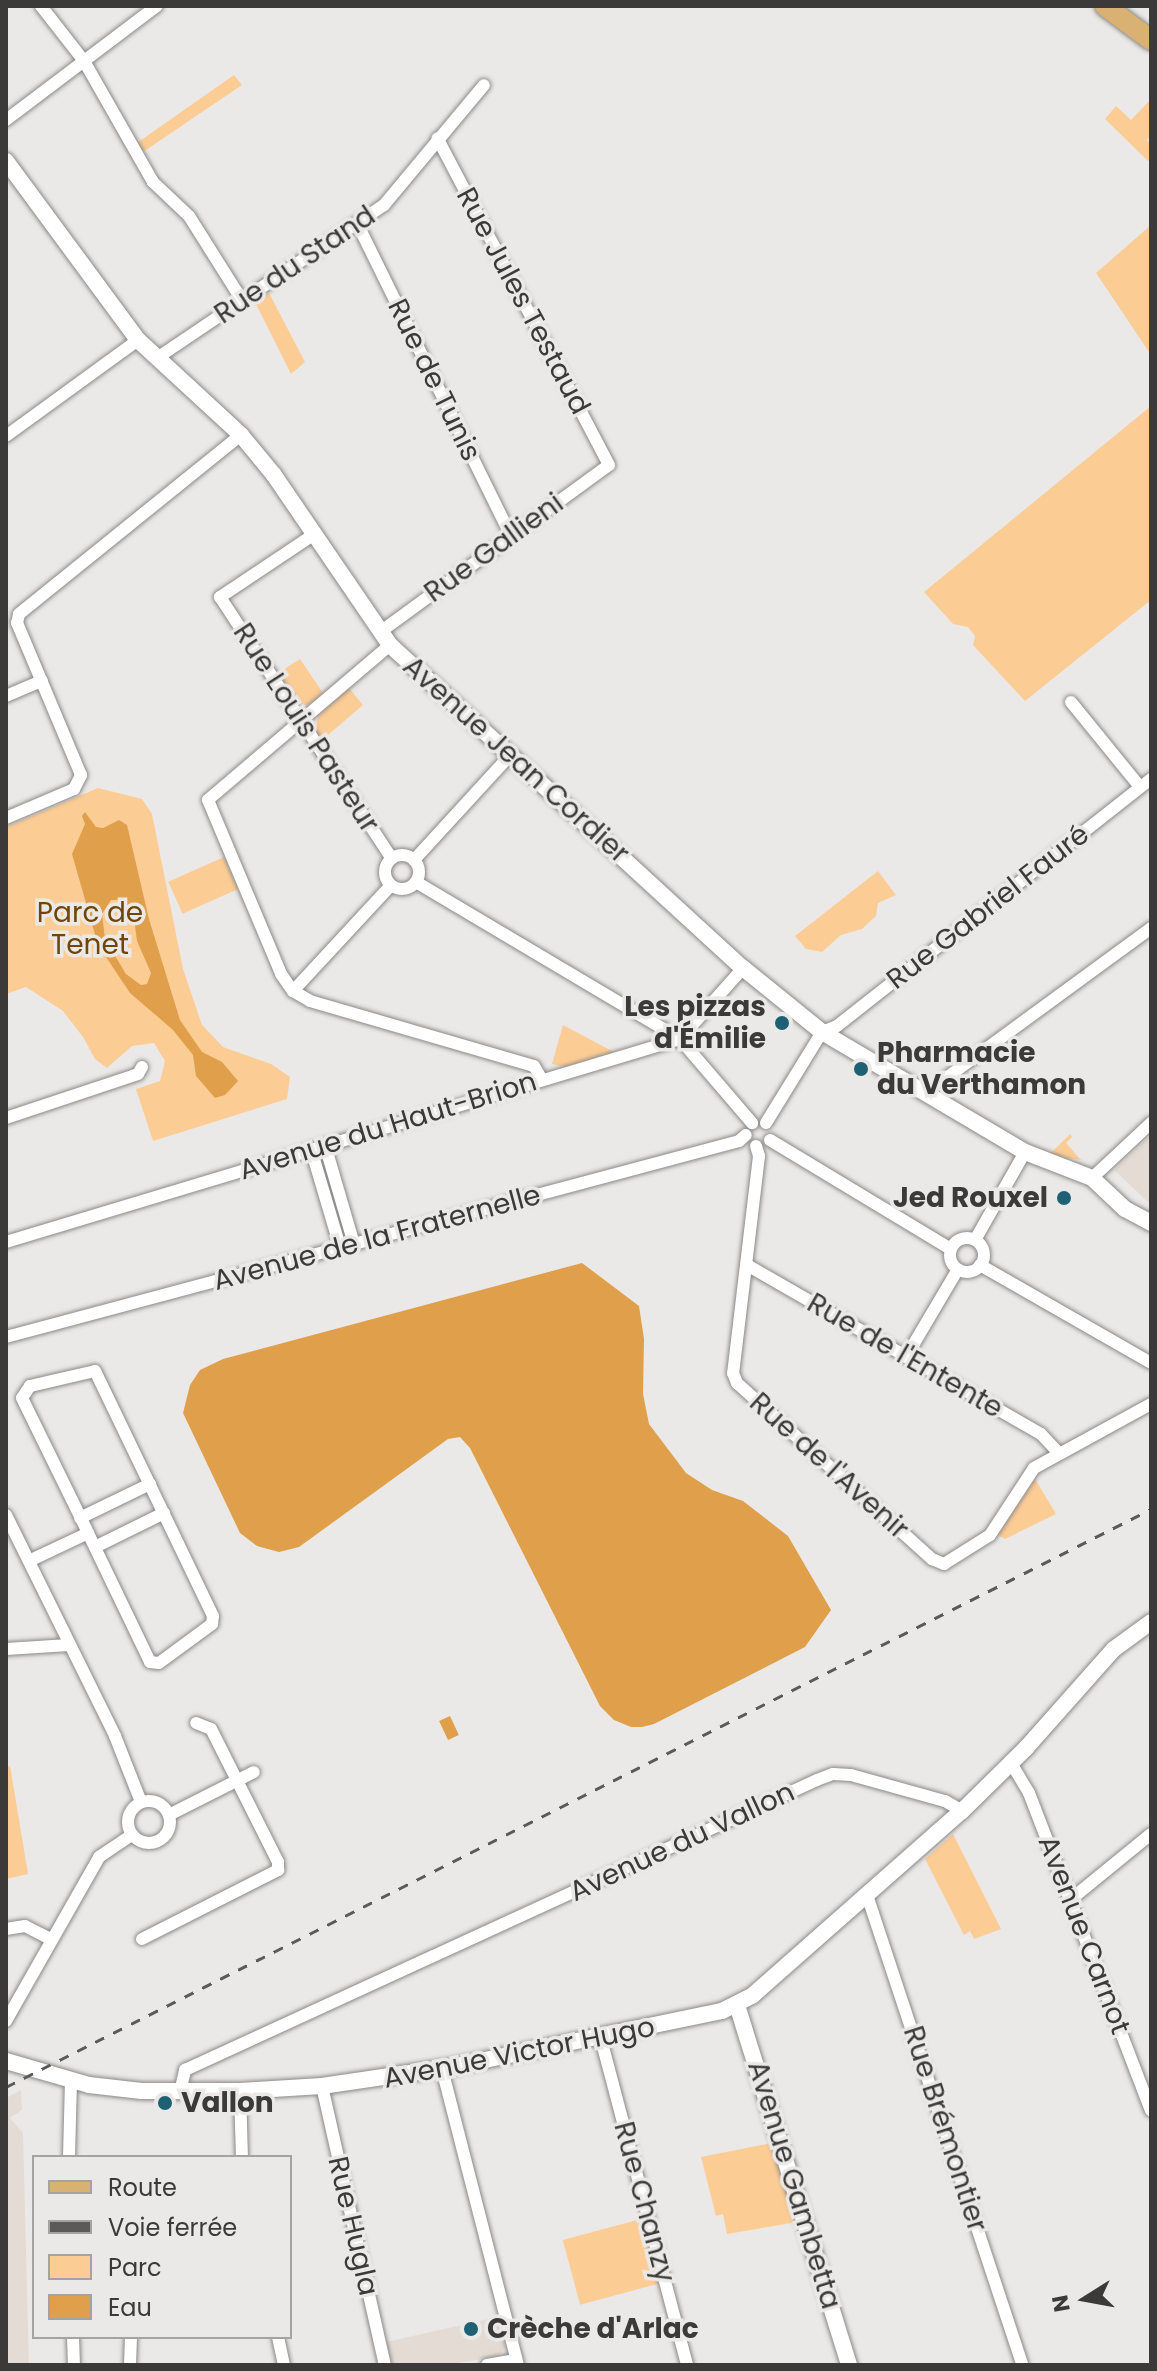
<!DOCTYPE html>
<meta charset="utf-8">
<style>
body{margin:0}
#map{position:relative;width:1157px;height:2371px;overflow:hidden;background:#ebe9e7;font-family:Poppins,sans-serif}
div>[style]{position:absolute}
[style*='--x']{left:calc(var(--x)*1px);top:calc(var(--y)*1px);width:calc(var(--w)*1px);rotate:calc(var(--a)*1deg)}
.built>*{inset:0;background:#e4dcd4}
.green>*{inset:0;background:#fccc95;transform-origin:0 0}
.water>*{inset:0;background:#e09f4b;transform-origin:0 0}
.roads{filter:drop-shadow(0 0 2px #8b8987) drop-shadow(0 0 2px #8b8987)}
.minor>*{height:12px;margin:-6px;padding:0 6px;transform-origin:6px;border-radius:6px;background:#fff}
.minor>.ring{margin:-6px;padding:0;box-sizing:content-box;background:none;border:12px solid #fff;border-radius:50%}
.tertiary>*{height:16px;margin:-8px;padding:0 8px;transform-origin:8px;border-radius:8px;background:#fff}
.primary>*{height:20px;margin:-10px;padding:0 10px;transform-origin:10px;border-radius:10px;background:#d9b172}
.rail>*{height:3px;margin-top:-1.5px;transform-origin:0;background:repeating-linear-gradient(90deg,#5b5a58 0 10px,transparent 0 20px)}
.dots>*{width:22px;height:22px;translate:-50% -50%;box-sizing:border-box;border:4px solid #ebe9e7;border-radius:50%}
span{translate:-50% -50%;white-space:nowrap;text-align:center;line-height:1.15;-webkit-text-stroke:7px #ebe9e7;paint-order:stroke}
.street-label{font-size:28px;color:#3b3a39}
.park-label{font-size:28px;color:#704600}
.poi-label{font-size:28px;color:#3b3a39;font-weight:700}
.right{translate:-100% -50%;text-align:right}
.left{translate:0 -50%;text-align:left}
.frame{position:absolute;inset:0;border:8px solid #3b3a39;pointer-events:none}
.legend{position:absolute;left:32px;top:2155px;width:260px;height:184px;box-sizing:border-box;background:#ebe9e7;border:2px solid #a5a3a1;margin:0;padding:10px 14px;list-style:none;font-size:24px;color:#3b3a39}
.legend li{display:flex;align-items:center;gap:16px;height:40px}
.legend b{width:40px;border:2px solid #a5a3a1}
.north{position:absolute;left:1045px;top:2259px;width:80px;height:80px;-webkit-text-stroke:6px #ebe9e7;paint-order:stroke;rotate:259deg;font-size:22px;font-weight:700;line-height:32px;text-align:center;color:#3b3a39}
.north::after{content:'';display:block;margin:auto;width:28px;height:36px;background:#3b3a39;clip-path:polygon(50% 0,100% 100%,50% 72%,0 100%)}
</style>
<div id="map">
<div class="built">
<i style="clip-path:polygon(1151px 1135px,1151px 1205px,1114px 1170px)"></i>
<i style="clip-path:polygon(21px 2090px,22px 2110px,10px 2118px,23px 2133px,29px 2365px,6px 2365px,6px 2098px)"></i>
<i style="clip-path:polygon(497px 2317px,505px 2347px,499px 2356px,447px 2365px,392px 2365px,386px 2342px)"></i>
</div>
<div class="green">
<i style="clip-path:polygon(234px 75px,242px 85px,143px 152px,137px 143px)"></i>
<i style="clip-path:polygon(1151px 99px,1151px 136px,1147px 140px,1151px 145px,1151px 159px,1148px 161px,1105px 119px,1116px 106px,1131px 120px)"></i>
<i style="clip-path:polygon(1151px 225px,1151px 355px,1096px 273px)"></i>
<i style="clip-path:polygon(269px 293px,305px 362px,291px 374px,255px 302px)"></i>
<i style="clip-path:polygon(1151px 406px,1151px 600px,1025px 701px,973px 645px,975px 636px,968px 627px,953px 624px,924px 592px)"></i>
<i style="clip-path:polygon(300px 659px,323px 693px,308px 705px,298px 704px,278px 673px)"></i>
<i style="clip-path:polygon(349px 688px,363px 705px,321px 741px,315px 732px,318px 716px)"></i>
<i style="clip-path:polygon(98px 788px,142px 799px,152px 814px,183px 969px,202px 1025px,223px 1047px,271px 1064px,290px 1077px,287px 1099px,153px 1141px,136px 1089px,160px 1081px,165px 1061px,154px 1043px,132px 1046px,107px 1068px,95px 1059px,83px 1037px,63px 1011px,26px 987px,6px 994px,6px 827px)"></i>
<i style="left:224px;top:857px;width:35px;height:61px;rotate:66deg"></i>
<i style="clip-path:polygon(878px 871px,896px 895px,878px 903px,876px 916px,862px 929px,841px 935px,822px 952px,806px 949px,795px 936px)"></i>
<i style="clip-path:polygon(563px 1025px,614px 1052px,566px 1067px,552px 1064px)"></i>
<i style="clip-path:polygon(1070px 1134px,1072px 1137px,1066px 1143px,1081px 1160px,1049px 1155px)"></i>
<i style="clip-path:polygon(1035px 1479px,1056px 1514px,1005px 1539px,998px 1535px)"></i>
<i style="clip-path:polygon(10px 1766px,28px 1874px,6px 1879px,6px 1767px)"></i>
<i style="clip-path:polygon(953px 1834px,1001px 1929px,974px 1939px,970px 1931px,964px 1935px,925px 1859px)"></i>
<i style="clip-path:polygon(772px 2143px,797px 2222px,727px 2234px,723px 2214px,716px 2216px,701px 2157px)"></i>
<i style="left:641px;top:2219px;width:67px;height:81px;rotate:75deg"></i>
</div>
<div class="water">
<i style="clip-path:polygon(evenodd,85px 812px,96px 827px,103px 828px,119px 820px,127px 825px,149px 919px,180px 1020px,202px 1052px,222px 1062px,238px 1081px,225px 1095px,215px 1098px,196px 1076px,193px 1055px,173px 1030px,130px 993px,98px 945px,72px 854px,85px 824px,82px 816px,85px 812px,111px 900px,119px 900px,135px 926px,137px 941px,151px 973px,147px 984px,141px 985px,126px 974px,105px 939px,102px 914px,111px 900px)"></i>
<i style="clip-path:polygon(582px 1263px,639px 1306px,644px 1339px,643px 1394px,649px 1424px,686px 1473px,712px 1490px,743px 1501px,788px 1536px,831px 1610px,805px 1647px,654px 1724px,642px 1727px,631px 1727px,614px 1720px,600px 1706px,470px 1448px,460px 1437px,448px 1439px,299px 1547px,279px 1552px,257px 1546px,240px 1533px,183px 1413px,190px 1385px,200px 1370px,223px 1359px)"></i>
<i style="left:450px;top:1716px;width:21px;height:12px;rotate:65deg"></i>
</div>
<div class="roads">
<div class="minor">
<i style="--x:41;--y:6;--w:70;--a:52"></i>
<i style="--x:84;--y:61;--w:139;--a:60.3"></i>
<i style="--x:153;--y:182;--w:50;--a:43.4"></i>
<i style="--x:189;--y:216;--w:99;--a:57.8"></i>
<i style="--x:6;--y:120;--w:189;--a:-37.1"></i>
<i style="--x:358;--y:225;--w:347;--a:63.8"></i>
<i style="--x:157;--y:358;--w:274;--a:-34"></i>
<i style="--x:384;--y:205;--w:156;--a:-50.2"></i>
<i style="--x:6;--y:436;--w:163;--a:-36"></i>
<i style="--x:313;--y:535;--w:112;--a:146.3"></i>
<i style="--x:220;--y:597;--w:313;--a:56.7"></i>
<i style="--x:380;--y:632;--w:283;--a:-36.1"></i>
<i style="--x:609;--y:465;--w:369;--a:-117.7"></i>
<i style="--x:390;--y:645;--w:239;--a:139.6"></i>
<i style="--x:208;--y:800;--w:189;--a:67.2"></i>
<i style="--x:281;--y:974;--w:21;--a:55"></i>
<i style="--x:293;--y:991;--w:20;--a:30"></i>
<i style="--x:310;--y:1001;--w:233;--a:16.2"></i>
<i style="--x:534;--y:1066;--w:16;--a:60"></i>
<i style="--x:6;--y:696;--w:39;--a:-23"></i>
<i style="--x:1071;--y:702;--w:109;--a:50.9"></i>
<i style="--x:6;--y:818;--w:74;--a:-23.1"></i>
<i style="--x:74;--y:789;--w:16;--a:-63"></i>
<i style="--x:81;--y:775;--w:165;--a:-112.8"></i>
<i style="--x:17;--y:623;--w:9;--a:-77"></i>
<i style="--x:19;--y:614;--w:285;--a:-38.9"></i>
<i class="ring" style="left:385px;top:855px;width:22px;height:22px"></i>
<i style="--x:414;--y:860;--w:144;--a:-47.5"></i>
<i style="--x:416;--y:882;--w:307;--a:30.7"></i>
<i style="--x:680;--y:1039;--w:111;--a:49.4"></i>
<i style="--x:293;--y:991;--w:144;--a:-47.2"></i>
<i style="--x:927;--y:1092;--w:278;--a:-36.2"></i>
<i style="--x:6;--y:1118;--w:139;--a:-18.4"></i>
<i style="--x:138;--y:1074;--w:8;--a:-60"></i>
<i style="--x:766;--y:1123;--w:107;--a:-58.4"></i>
<i style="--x:822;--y:1032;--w:16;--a:-22"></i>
<i style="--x:837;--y:1026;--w:400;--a:-38.2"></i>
<i style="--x:770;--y:1140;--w:211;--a:31.1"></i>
<i style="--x:325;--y:1145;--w:103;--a:73.7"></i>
<i style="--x:756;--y:1146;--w:10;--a:73"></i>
<i style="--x:759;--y:1156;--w:219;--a:96.8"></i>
<i style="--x:733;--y:1373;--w:11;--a:68"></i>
<i style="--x:737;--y:1383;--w:263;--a:42.1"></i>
<i style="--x:932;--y:1559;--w:13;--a:23"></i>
<i style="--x:944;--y:1564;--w:54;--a:-32.2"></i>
<i style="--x:990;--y:1535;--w:80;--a:-56.7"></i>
<i style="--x:1034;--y:1468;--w:133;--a:-28.7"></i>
<i style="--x:311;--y:1149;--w:102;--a:73.5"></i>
<i style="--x:1092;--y:1178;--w:81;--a:-43"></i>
<i class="ring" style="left:950px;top:1238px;width:22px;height:22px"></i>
<i style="--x:975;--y:1240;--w:101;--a:-60.4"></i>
<i style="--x:6;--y:1242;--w:704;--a:-16.76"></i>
<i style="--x:680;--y:1039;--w:95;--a:-48.4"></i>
<i style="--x:747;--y:1265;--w:339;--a:29.9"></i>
<i style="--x:1041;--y:1434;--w:26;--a:47"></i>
<i style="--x:980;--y:1265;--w:197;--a:29.8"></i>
<i style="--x:6;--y:1337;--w:759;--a:-14.97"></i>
<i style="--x:739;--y:1141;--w:9;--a:-41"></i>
<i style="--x:906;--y:1357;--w:102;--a:-59.4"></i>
<i style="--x:6;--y:1515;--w:246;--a:63.7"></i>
<i style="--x:115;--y:1736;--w:71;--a:68.5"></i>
<i style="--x:80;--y:1518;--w:78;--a:-25.9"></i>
<i style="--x:95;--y:1547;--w:77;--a:-26.2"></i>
<i style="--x:31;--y:1560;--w:63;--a:-25.3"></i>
<i style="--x:88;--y:1533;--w:143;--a:64.3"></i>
<i style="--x:150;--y:1662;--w:9;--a:6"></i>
<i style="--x:159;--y:1663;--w:66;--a:-36.3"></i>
<i style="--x:212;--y:1624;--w:8;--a:-83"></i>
<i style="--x:213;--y:1616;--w:272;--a:-115.7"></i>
<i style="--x:95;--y:1371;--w:67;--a:167"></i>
<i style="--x:30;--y:1386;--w:14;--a:124"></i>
<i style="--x:22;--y:1398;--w:150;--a:63.9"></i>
<i style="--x:6;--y:1649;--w:63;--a:-3.6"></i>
<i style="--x:1011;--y:1763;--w:35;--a:59"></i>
<i style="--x:1029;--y:1793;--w:340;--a:69"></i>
<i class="ring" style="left:128px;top:1801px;width:30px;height:30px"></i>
<i style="--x:169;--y:1815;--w:95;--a:-26.8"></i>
<i style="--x:867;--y:1895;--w:495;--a:71.7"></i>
<i style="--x:1070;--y:1900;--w:104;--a:-39.2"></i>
<i style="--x:6;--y:1929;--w:19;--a:-9"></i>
<i style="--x:25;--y:1926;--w:29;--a:27"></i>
<i style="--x:142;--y:1939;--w:153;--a:-26.9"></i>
<i style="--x:278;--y:1870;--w:8;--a:-90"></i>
<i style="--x:278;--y:1862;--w:149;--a:-116.7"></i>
<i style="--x:211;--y:1729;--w:16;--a:-158"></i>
<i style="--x:6;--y:2021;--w:189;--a:-60.4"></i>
<i style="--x:99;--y:1857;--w:40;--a:-34"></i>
<i style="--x:601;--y:2039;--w:337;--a:75.2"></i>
<i style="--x:442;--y:2069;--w:306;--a:75.6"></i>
<i style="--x:322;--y:2086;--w:286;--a:77.3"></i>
<i style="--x:240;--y:2091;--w:66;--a:88.3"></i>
<i style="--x:180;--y:2092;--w:23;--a:-77"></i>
<i style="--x:185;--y:2070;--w:695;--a:-24.65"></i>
<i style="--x:817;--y:1780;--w:17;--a:-21"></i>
<i style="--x:833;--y:1774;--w:18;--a:3"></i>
<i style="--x:851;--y:1775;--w:98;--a:15.5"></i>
<i style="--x:945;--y:1801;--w:20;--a:30"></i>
<i style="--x:69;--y:2157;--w:76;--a:-88.5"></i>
<i style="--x:73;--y:2337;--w:28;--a:88"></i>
<i style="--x:278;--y:2337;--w:29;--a:78"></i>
<i style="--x:130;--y:2365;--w:28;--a:-88"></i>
<i style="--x:487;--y:2365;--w:29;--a:-10"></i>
</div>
<div class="tertiary">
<i style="--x:6;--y:161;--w:222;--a:53.6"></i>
<i style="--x:138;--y:340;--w:140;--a:42.7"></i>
<i style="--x:241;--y:435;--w:52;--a:50.5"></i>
<i style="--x:274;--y:475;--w:206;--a:55.7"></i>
<i style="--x:390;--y:645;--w:478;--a:42.5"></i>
<i style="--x:743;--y:968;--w:102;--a:39"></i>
<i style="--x:822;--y:1032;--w:236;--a:30.6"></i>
<i style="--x:1025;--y:1152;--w:72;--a:21.2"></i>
<i style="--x:1092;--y:1178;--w:45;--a:43.2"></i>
<i style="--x:1125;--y:1209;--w:30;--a:28"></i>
<i style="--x:737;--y:2005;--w:377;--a:72.7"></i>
<i style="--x:6;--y:2061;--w:86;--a:16.1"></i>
<i style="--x:89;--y:2085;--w:53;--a:6.5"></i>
<i style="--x:142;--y:2091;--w:98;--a:0"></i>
<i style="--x:240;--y:2091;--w:82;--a:-3.5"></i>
<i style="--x:322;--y:2086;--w:130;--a:-8.4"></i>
<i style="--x:451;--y:2067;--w:277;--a:-11.7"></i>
<i style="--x:722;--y:2011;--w:35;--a:-27"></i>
<i style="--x:753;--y:1995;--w:278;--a:-41.4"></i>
<i style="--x:962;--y:1811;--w:90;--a:-44.5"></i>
<i style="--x:1026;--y:1748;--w:132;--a:-48.4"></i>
<i style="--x:1114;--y:1649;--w:46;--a:-36.1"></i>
</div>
<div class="primary">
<i style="--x:1105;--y:6;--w:57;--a:36.5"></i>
</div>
</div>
<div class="rail">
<i style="--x:6;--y:2087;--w:1283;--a:-26.78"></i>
</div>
<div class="dots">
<i style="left:782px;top:1023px;background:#1e6174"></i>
<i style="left:861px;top:1069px;background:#1e6174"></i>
<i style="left:1064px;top:1198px;background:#1e6174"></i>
<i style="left:165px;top:2103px;background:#1e6174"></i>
<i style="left:471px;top:2329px;background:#1e6174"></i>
</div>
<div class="street-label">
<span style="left:295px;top:265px;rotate:-34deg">Rue du Stand</span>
<span style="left:523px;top:301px;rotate:62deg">Rue Jules Testaud</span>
<span style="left:434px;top:380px;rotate:64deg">Rue de Tunis</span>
<span style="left:494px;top:548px;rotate:-36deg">Rue Gallieni</span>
<span style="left:306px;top:728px;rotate:57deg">Rue Louis Pasteur</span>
<span style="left:516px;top:760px;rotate:42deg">Avenue Jean Cordier</span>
<span style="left:988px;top:907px;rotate:-38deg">Rue Gabriel Fauré</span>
<span style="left:388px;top:1126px;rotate:-17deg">Avenue du Haut-Brion</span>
<span style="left:377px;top:1238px;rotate:-15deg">Avenue de la Fraternelle</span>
<span style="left:905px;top:1356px;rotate:30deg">Rue de l'Entente</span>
<span style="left:829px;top:1466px;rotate:42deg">Rue de l'Avenir</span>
<span style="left:682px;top:1842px;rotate:-25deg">Avenue du Vallon</span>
<span style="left:1084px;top:1935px;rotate:69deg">Avenue Carnot</span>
<span style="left:519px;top:2053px;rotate:-11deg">Avenue Victor Hugo</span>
<span style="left:945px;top:2129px;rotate:72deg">Rue Brémontier</span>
<span style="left:794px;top:2185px;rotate:73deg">Avenue Gambetta</span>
<span style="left:644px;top:2202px;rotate:75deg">Rue Chanzy</span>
<span style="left:353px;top:2226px;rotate:77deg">Rue Hugla</span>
</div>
<div class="park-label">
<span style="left:90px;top:929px">Parc de<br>Tenet</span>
</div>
<div class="poi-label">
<span class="right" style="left:766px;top:1023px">Les pizzas<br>d'Émilie</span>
<span class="left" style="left:877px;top:1069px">Pharmacie<br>du Verthamon</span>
<span class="right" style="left:1048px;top:1198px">Jed Rouxel</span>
<span class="left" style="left:181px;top:2103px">Vallon</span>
<span class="left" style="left:487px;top:2329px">Crèche d'Arlac</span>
</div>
<div class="frame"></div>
<ul class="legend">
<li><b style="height:10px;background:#d9b172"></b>Route</li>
<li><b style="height:10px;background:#5b5a58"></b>Voie ferrée</li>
<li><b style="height:22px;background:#fccc95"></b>Parc</li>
<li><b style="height:22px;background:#e09f4b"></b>Eau</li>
</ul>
<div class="north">N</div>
</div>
